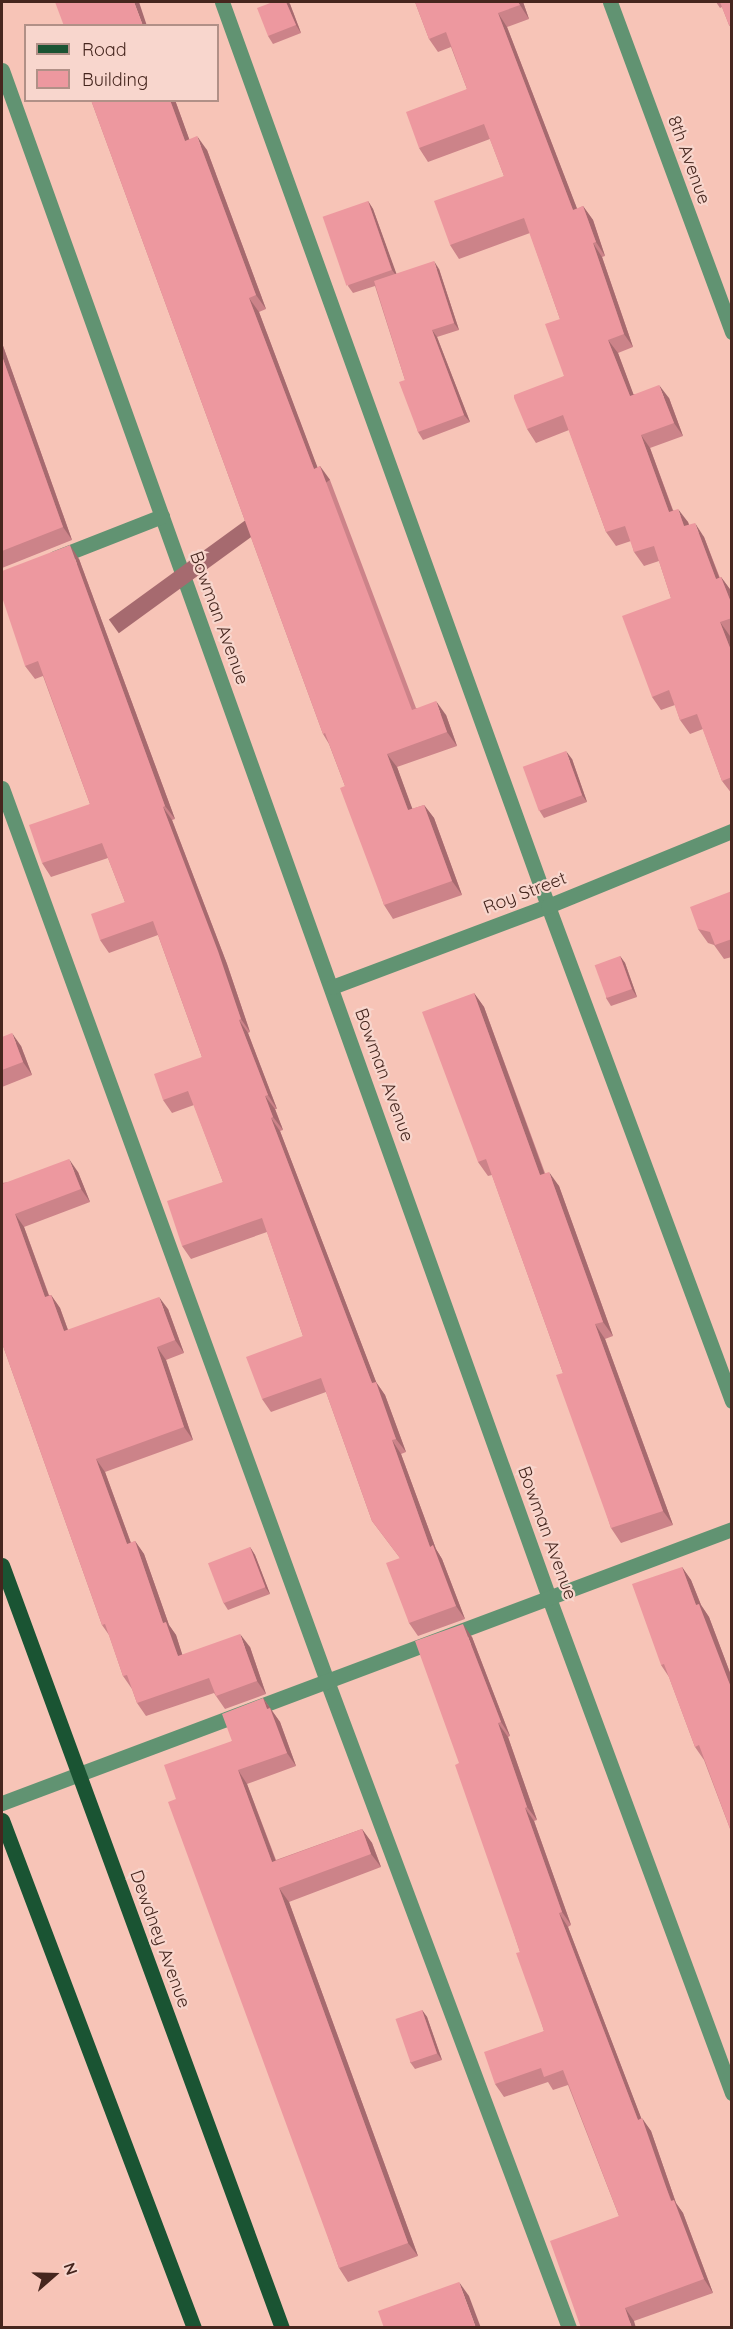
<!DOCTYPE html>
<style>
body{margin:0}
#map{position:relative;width:733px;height:2329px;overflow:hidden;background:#f7c4b7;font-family:Quicksand,sans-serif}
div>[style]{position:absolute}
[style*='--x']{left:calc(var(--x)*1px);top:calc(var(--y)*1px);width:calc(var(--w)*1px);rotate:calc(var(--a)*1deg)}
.minor>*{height:15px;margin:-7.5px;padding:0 7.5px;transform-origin:7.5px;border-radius:7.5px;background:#619372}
.major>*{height:15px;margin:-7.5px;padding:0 7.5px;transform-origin:7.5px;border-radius:7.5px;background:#1a5433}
.wall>*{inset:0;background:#cc8389}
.shaded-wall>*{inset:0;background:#a66a6f;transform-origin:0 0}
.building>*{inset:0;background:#ed989f;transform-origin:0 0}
span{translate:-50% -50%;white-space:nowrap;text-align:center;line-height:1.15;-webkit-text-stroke:4.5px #f8d6cd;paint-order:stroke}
.street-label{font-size:18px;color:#46261e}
.frame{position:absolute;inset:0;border:3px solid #46261e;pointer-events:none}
.legend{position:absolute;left:24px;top:24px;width:195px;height:78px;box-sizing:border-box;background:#f8d6cd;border:2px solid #b19087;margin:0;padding:8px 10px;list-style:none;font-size:18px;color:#46261e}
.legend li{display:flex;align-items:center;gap:12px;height:30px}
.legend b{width:30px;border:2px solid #b19087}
.north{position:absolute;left:24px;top:2245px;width:60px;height:60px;-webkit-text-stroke:4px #f8d6cd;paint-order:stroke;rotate:70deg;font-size:16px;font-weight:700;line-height:24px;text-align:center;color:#46261e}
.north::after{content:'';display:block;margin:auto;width:21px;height:27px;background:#46261e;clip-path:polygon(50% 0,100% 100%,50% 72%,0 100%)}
</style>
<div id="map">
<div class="minor">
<i style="--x:222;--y:2;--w:961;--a:70.17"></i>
<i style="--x:548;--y:906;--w:528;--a:69.61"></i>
<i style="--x:610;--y:2;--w:352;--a:69.7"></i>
<i style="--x:2;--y:70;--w:1623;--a:70.3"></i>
<i style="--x:549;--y:1598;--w:528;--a:69.71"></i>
<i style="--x:55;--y:558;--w:115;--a:-21.4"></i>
<i style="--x:2;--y:788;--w:950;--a:70"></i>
<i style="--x:327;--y:1681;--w:691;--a:69.49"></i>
<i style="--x:332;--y:987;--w:231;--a:-20.6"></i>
<i style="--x:548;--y:906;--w:199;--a:-22.2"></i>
<i style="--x:2;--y:1803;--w:780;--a:-20.57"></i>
</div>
<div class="major">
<i style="--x:2;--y:1565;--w:813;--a:69.85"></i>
<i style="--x:2;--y:1820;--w:543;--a:69.3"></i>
</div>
<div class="wall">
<i style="clip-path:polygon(273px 2px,288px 2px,290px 4px,301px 33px,273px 44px,268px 36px)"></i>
<i style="clip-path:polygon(415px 2px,523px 2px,529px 19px,507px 27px,577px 209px,583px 206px,593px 220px,605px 256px,602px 257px,633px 347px,618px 353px,633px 394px,669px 398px,683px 436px,650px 448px,673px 510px,688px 522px,689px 525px,704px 537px,720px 578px,721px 577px,732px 592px,732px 635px,730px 636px,732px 641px,732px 794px,722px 781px,703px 729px,690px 734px,680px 720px,675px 705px,661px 710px,652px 697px,671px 598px,659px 561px,644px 566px,634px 552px,631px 541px,616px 546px,606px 532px,569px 430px,536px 443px,527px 429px,564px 376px,560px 319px,530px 233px,459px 259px,450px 245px,504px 176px,490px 139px,428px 162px,419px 148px,467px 89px,451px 47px,438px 52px,429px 39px)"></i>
<i style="clip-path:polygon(716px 2px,732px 2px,732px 29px,729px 25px,722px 7px,720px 8px)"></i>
<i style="clip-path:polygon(91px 100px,175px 100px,189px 139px,207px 150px,266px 309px,259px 312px,317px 467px,330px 480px,416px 708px,446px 715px,457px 746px,397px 767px,412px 809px,424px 805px,434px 818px,462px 895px,393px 919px,384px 905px,345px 786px,329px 744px,323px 734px)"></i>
<i style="clip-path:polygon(368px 201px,373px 209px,396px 274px,439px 269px,459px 330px,437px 337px,470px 422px,423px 440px,418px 432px,405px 380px,375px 286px,353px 293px,348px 286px)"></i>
<i style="clip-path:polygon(2px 343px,72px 540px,2px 568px)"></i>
<i style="clip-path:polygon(79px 559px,175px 819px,172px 820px,227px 964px,250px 1032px,248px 1033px,277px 1109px,275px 1109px,283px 1130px,280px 1131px,376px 1382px,385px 1395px,406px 1452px,401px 1454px,436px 1549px,442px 1559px,465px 1619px,418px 1636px,409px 1623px,400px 1558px,372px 1521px,326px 1392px,271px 1412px,262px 1399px,303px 1336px,267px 1232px,191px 1259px,182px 1246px,223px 1182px,194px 1105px,172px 1113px,163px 1100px,202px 1057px,158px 935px,109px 953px,100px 940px,125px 902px,108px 858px,51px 877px,42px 863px,90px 804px,43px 676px,35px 679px,25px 666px)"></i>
<i style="clip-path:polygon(572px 759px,587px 802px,544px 818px,539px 810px)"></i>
<i style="clip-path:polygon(732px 891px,732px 957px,724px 959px,714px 945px,708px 943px,698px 929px)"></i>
<i style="clip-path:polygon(620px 956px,625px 963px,637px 997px,611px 1006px,606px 998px)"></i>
<i style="clip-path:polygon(474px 993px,484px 1007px,545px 1173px,559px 1186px,613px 1336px,605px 1339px,673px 1525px,621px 1543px,611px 1528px,563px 1373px,492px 1175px,488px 1176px,478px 1162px)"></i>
<i style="clip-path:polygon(2px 1037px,21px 1046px,32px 1075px,2px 1087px)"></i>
<i style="clip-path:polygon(78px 1172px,90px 1202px,24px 1227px,49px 1295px,51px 1295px,60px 1308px,68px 1330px,168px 1309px,184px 1353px,166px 1360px,193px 1440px,105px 1472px,131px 1543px,135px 1541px,144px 1554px,169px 1625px,176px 1635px,182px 1655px,250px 1647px,266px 1694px,225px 1709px,216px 1696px,214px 1693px,146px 1716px,137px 1703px,132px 1689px,123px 1676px,109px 1635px,102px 1625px,2px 1343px,2px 1183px)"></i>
<i style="clip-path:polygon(250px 1547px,255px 1555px,270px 1594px,228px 1610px,223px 1602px)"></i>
<i style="clip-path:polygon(682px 1567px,691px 1580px,701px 1605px,709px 1617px,732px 1678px,732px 1834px,704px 1760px,695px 1747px,669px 1677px,661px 1665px)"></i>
<i style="clip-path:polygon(472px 1637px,510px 1736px,508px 1737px,537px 1820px,534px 1821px,571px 1925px,568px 1927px,641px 2118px,651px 2131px,676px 2203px,683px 2213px,713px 2293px,634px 2321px,581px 2328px,619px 2216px,568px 2085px,553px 2090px,548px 2082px,504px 2097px,495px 2084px,544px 2031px,520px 1952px,459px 1763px)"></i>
<i style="clip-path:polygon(263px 1698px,280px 1722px,296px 1766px,247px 1784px,276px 1860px,362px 1829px,372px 1843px,381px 1867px,289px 1902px,418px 2256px,348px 2282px,339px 2268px,176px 1799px,232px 1741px)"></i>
<i style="clip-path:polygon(422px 2010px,427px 2017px,442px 2060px,415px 2069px,410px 2062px)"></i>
</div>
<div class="shaded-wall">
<i style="clip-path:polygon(134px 2px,139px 2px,147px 26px,143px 26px)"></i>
<i style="clip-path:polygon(286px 2px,288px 2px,290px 4px,301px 33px,296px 25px)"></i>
<i style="clip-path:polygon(518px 2px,523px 2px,529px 19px,520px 5px)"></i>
<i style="clip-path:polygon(498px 13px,507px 27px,583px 224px,573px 210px)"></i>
<i style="clip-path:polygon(170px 100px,175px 100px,195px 155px,185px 141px)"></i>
<i style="clip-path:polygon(197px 136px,207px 150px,266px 309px,256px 295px)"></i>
<i style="clip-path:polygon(368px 201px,373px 209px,398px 278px,392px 270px)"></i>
<i style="clip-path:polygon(583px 206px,593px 220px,605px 256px,596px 242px)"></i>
<i style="clip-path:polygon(593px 243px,602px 257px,633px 347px,624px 334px)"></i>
<i style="clip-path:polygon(434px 261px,439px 269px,459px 330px,454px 323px)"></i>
<i style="clip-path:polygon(249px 298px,259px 312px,323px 482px,314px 469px)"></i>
<i style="clip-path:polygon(432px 330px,437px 337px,470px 422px,464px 415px)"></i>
<i style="clip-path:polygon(608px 340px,618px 353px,639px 409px,630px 396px)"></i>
<i style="clip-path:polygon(2px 343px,72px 540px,63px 527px,2px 356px)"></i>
<i style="clip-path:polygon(659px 385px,669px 398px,683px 436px,674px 423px)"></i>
<i style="clip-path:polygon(641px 435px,650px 448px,678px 525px,669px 512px)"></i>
<i style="left:320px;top:466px;width:17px;height:261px;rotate:54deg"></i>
<i style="clip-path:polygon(678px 509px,688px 522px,694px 540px,684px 526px)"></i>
<i style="clip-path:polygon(695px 523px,704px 537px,725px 593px,716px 579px)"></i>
<i style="clip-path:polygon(70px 545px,79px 559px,175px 819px,165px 806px)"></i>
<i style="clip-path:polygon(721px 577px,732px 592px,732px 605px)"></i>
<i style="clip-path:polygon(720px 622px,730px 636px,732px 641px,732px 653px)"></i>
<i style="clip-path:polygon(436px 701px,446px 715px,457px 746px,447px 732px)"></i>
<i style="clip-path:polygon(566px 751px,572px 759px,587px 802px,582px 795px)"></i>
<i style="clip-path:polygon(387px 754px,397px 767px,418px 824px,408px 810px)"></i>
<i style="clip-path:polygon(424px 805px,434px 818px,462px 895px,452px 881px)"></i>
<i style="clip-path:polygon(163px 807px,172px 820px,227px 964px,250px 1032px,241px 1019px)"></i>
<i style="clip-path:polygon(620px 956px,625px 963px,637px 997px,632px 989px)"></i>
<i style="clip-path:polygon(474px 993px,484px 1007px,550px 1189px,540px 1175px)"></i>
<i style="clip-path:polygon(239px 1020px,248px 1033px,277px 1109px,268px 1095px)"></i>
<i style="clip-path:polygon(12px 1033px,21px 1046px,32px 1075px,23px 1062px)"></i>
<i style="clip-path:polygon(265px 1096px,275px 1109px,283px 1130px,273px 1117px)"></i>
<i style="clip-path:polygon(271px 1118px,280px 1131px,380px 1392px,376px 1382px,385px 1395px,406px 1452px,396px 1439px,372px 1383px)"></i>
<i style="clip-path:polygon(69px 1159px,78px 1172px,90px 1202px,81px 1189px)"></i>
<i style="clip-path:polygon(549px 1172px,559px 1186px,613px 1336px,603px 1322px)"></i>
<i style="clip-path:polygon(15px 1214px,24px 1227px,54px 1310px,45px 1297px)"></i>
<i style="clip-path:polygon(51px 1295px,60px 1308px,73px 1344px,64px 1331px)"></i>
<i style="clip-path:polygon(159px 1297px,168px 1309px,184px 1353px,175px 1340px)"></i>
<i style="clip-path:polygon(595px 1324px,605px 1339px,673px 1525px,663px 1511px)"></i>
<i style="clip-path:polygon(157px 1347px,166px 1360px,193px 1440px,184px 1427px)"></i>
<i style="clip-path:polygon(392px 1440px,401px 1454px,436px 1549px,442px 1559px,465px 1619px,456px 1606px,430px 1547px)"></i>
<i style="clip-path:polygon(96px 1459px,105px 1472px,136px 1557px,127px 1544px)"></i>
<i style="clip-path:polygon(135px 1541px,144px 1554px,169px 1625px,176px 1635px,187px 1669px,178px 1656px,163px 1623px)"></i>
<i style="clip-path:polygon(250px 1547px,255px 1555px,270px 1594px,265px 1587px)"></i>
<i style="clip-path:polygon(682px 1567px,691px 1580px,701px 1605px,709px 1617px,732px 1678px,732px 1690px,696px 1605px)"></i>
<i style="clip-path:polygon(463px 1624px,472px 1637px,510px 1736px,501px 1722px)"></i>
<i style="clip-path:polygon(240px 1634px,250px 1647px,266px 1694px,257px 1681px)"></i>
<i style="clip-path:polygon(263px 1698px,280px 1722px,296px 1766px,287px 1753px,267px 1709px)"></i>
<i style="clip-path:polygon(498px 1723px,508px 1737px,537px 1820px,527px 1807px)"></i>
<i style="clip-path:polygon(238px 1770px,247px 1784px,281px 1875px,272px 1862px)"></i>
<i style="clip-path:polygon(525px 1808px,534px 1821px,571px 1925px,562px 1912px)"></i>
<i style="clip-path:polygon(362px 1829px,372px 1843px,381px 1867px,371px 1854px)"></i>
<i style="clip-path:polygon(279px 1888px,289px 1902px,418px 2256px,408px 2243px)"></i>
<i style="clip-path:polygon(559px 1913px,568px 1927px,645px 2128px,642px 2118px,651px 2131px,676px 2203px,683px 2213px,713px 2293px,704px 2279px,638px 2120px)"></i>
<i style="clip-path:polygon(422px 2010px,427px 2017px,442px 2060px,437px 2053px)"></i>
<i style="clip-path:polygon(459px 2282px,469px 2296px,481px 2328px,476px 2328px)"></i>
<i style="clip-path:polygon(625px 2308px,634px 2321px,636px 2328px,632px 2328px)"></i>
</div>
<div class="building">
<i style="clip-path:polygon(55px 2px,134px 2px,143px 26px,64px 26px)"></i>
<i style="clip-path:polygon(273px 2px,286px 2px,296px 25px,268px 36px,257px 8px)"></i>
<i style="clip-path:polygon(415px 2px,518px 2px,520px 5px,498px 13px,573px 210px,583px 206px,596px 242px,593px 243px,624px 334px,608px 340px,630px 396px,659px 385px,674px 423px,641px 435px,669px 512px,678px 509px,684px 526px,695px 523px,716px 579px,721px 577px,732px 605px,732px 618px,720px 622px,732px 653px,732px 777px,722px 781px,697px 714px,680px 720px,669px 690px,652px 697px,622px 616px,671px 598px,654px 546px,634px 552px,625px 526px,606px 532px,563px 415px,527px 429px,514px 398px,514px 395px,564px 376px,545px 324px,560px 319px,524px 218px,450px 245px,434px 201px,504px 176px,484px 124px,419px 148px,406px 112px,467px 89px,446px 32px,429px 39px)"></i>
<i style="clip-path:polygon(720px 2px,732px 2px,732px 24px,729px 25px)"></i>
<i style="clip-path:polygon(91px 100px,170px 100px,185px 141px,197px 136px,256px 295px,249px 298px,314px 469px,320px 466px,412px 710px,436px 701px,447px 732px,387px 754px,408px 810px,424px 805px,452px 881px,384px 905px,340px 788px,345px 786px,325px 733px,323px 734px)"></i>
<i style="left:368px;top:201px;width:73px;height:48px;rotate:71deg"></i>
<i style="clip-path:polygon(434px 261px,454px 323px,432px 330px,464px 415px,418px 432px,399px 382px,405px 380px,374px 281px)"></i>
<i style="clip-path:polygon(2px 356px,63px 527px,2px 551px)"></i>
<i style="clip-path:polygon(70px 545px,165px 806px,163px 807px,218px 951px,241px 1019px,239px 1020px,268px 1095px,265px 1096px,273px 1117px,271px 1118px,372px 1383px,376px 1382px,396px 1439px,392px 1440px,430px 1547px,433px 1545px,456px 1606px,409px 1623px,386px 1563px,400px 1558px,372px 1521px,321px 1378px,262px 1399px,246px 1357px,303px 1336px,262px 1218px,182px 1246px,167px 1201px,223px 1182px,188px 1091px,163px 1100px,154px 1074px,202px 1057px,153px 921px,100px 940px,91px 914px,125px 902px,102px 843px,42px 863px,29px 825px,90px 804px,38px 661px,25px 666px,2px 597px,2px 571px)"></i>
<i style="left:566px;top:751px;width:47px;height:46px;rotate:70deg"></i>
<i style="clip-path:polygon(732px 891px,732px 939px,715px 945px,710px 932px,698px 929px,690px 907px)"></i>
<i style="left:620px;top:956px;width:35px;height:27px;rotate:70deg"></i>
<i style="clip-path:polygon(474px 993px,540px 1175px,549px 1172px,603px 1322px,595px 1324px,663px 1511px,611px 1528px,556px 1375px,563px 1373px,486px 1159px,478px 1162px,422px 1012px)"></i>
<i style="clip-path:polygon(12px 1033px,23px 1062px,2px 1070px,2px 1037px)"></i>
<i style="clip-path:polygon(69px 1159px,81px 1189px,15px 1214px,45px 1297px,51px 1295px,64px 1331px,159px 1297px,175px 1340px,157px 1347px,184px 1427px,96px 1459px,127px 1544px,135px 1541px,163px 1623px,166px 1622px,178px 1656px,240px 1634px,257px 1681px,216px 1696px,209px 1678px,137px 1703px,127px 1675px,123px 1676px,105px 1624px,102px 1625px,2px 1343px,2px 1184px)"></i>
<i style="left:250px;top:1547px;width:43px;height:45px;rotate:69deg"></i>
<i style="clip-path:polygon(682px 1567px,696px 1605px,699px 1604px,732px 1690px,732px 1834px,699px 1745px,695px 1747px,664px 1664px,661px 1665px,632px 1584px)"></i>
<i style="clip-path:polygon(463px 1624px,501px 1722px,498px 1723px,527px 1807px,525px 1808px,562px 1912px,559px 1913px,638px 2120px,642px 2118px,671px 2201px,674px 2200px,704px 2279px,625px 2308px,632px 2328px,581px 2328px,550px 2241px,619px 2216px,563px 2070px,544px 2077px,541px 2068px,495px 2084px,484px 2052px,544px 2031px,516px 1953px,520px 1952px,455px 1765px,459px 1763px,415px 1641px)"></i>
<i style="clip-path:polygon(263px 1698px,267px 1709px,270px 1708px,287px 1753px,238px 1770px,272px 1862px,362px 1829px,371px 1854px,279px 1888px,408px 2243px,339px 2268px,168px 1802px,176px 1799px,164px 1765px,232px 1741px,222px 1714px)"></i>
<i style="left:422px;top:2010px;width:46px;height:28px;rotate:71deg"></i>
<i style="clip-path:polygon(459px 2282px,476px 2328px,384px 2328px,378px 2311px)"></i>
</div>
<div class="street-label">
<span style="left:689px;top:160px;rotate:70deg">8th Avenue</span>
<span style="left:219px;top:618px;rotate:70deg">Bowman Avenue</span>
<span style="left:525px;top:893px;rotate:-21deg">Roy Street</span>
<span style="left:384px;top:1075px;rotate:70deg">Bowman Avenue</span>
<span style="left:547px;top:1533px;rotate:70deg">Bowman Avenue</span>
<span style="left:160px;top:1939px;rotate:70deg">Dewdney Avenue</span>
</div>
<div class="frame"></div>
<ul class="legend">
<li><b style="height:8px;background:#1a5433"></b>Road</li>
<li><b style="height:16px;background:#ed989f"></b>Building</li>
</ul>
<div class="north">N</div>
</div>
